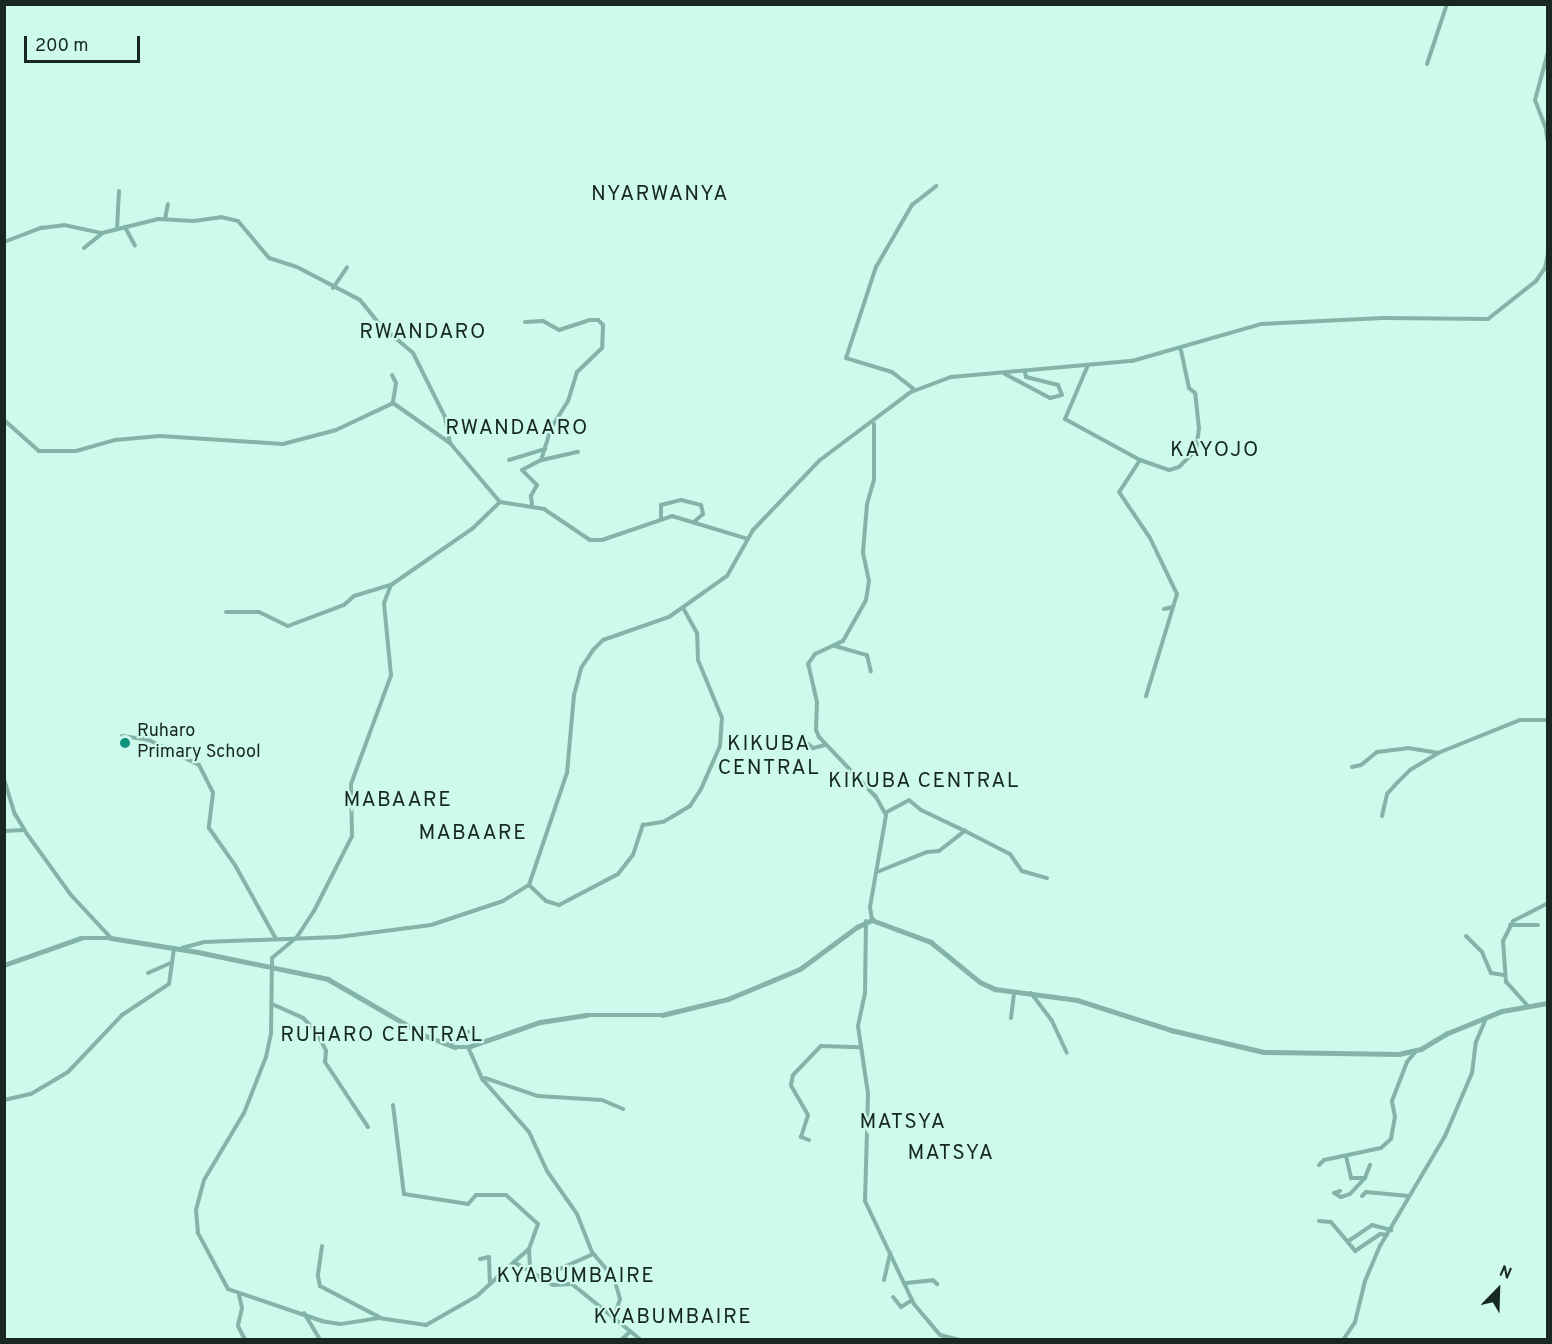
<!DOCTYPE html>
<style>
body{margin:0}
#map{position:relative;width:1552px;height:1344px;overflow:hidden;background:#cef9ed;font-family:Overpass,sans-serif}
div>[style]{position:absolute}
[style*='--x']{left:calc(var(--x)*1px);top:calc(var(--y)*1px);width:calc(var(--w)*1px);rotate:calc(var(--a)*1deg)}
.minor>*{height:4px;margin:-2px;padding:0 2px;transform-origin:2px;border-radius:2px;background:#84b4a7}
.tertiary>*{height:4.5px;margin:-2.25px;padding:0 2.25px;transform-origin:2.25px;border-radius:2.25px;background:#84b4a7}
.dots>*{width:16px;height:16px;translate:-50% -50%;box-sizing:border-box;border:3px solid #cef9ed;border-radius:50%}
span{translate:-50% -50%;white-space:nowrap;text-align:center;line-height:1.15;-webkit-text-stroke:4.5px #cef9ed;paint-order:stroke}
.poi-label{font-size:18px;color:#172824}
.left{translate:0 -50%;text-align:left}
.quarter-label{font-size:21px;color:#172824;letter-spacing:1.5px}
.frame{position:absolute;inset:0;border:6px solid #172824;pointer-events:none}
.north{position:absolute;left:1468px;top:1260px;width:60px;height:60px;-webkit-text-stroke:4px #cef9ed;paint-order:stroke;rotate:23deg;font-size:16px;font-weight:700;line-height:24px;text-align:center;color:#172824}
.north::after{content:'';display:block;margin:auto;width:21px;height:27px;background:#172824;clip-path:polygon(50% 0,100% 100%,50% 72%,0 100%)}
.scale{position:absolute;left:24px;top:36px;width:116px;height:27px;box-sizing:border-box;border:3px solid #172824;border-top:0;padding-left:8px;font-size:18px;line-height:21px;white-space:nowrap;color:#172824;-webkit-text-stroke:4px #cef9ed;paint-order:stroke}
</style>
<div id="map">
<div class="minor">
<i style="--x:1548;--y:52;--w:50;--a:105.2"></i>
<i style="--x:1535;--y:100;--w:36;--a:69"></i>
<i style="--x:1427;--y:64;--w:63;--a:-71.6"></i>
<i style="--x:1546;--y:131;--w:11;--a:80"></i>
<i style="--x:165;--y:219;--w:15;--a:-79"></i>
<i style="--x:125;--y:227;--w:21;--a:62"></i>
<i style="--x:117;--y:229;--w:38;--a:-87"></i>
<i style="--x:4;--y:242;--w:40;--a:-21"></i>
<i style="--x:41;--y:228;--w:23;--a:-7"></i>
<i style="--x:64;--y:225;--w:39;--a:12"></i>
<i style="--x:102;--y:233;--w:58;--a:-14"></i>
<i style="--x:158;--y:219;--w:36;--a:3"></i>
<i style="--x:194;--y:221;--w:27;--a:-8"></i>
<i style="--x:221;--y:217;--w:17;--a:13"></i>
<i style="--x:238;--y:221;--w:48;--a:50"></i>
<i style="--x:269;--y:258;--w:29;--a:18"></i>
<i style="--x:297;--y:267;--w:71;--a:27.6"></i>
<i style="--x:360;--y:300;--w:32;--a:51"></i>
<i style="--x:380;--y:325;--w:43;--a:40.3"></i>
<i style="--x:413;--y:353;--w:72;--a:63.4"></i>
<i style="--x:445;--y:417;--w:26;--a:79"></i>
<i style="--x:84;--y:248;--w:22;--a:-39"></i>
<i style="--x:333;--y:288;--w:25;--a:-56"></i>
<i style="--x:525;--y:322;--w:18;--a:-3"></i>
<i style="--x:543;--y:321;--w:18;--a:29"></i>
<i style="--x:559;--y:330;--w:32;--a:-18"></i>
<i style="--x:589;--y:320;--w:9;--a:0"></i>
<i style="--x:598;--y:320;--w:7;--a:45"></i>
<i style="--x:603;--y:325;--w:23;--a:92"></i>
<i style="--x:602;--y:348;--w:35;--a:136"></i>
<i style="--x:577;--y:372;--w:30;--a:107"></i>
<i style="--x:568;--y:401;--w:32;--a:122"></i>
<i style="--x:551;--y:428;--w:34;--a:107"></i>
<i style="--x:541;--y:460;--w:21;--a:152"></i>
<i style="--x:522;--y:470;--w:21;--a:45"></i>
<i style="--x:537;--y:485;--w:13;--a:119"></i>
<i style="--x:531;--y:496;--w:8;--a:83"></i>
<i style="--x:1088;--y:365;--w:59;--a:113.1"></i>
<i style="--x:1065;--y:419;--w:85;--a:28.7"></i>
<i style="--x:1140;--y:460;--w:38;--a:123"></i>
<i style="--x:1119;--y:492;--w:55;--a:56"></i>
<i style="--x:1150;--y:538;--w:62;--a:64.3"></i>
<i style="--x:1177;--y:594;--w:107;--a:106.9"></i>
<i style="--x:1005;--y:374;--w:51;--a:28.1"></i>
<i style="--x:1050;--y:398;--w:12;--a:-14"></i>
<i style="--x:1062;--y:395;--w:11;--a:-112"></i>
<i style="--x:1058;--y:385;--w:33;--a:-166"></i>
<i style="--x:1026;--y:377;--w:5;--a:-101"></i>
<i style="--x:392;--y:375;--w:9;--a:63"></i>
<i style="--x:396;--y:383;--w:20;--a:99"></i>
<i style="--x:915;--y:390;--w:29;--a:-142"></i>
<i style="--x:892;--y:372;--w:48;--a:-163.1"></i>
<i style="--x:846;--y:358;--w:96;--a:-71.8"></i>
<i style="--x:876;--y:267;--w:72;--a:-59.9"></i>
<i style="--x:912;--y:205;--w:31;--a:-38"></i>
<i style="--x:4;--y:420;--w:47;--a:41.5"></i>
<i style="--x:39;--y:451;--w:37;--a:0"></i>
<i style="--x:76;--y:451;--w:41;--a:-15.8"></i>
<i style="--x:115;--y:440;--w:45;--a:-5.1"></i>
<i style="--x:160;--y:436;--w:123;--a:3.7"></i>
<i style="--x:283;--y:444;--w:55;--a:-14.8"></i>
<i style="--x:336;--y:430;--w:63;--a:-25.3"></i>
<i style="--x:393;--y:403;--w:70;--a:35.1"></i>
<i style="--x:450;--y:443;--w:77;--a:49.7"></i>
<i style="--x:509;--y:460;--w:38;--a:-17"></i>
<i style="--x:542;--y:460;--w:37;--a:-13"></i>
<i style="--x:1140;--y:460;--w:31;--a:19"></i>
<i style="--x:1169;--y:470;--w:10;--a:-17"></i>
<i style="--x:1179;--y:467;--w:24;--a:-45"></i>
<i style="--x:1196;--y:450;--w:21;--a:-82"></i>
<i style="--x:1199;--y:429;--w:36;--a:-96"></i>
<i style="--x:1195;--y:393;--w:8;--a:-140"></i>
<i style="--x:1189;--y:388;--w:39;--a:-102"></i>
<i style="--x:661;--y:518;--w:13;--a:-90"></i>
<i style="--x:661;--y:505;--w:21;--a:-14"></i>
<i style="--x:681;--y:500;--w:21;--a:14"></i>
<i style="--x:701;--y:505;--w:9;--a:77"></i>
<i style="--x:703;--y:514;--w:11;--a:139"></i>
<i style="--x:1164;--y:609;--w:9;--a:-13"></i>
<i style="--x:226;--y:612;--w:33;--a:0"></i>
<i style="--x:259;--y:612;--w:32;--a:26"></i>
<i style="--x:288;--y:626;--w:60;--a:-20.6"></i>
<i style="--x:344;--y:605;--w:13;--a:-42"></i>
<i style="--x:354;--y:596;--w:39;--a:-17"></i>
<i style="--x:835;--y:646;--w:33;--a:16"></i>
<i style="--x:867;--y:655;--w:17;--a:77"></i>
<i style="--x:122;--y:736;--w:27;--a:8"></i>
<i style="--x:149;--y:740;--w:56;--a:26.6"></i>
<i style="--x:199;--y:765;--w:31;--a:63"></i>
<i style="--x:213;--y:793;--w:35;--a:97"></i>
<i style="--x:209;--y:828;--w:45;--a:54.9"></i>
<i style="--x:235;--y:865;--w:85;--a:61"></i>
<i style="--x:801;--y:738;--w:16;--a:40"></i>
<i style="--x:813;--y:748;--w:12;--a:-14"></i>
<i style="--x:1352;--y:767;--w:9;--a:-13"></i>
<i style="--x:1361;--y:765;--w:21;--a:-39"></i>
<i style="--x:1377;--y:752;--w:31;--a:-7"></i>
<i style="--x:1408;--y:748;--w:30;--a:9"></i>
<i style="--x:4;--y:779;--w:37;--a:73"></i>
<i style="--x:15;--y:814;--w:23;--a:59"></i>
<i style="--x:27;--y:834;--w:75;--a:54.2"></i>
<i style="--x:71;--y:895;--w:59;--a:47.1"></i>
<i style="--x:885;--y:813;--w:27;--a:-28"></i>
<i style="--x:909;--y:800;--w:16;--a:40"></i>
<i style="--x:921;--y:810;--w:49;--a:25.5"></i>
<i style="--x:1382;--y:816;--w:23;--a:-77"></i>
<i style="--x:1387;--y:794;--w:12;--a:-48"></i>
<i style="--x:1395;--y:785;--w:21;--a:-45"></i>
<i style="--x:1410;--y:770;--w:33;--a:-31"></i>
<i style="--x:1438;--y:753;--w:88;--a:-21.9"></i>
<i style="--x:1520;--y:720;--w:28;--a:0"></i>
<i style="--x:4;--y:831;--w:20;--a:-3"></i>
<i style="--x:877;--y:872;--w:54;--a:-21.8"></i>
<i style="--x:927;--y:852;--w:12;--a:-5"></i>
<i style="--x:939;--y:851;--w:33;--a:-38"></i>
<i style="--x:965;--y:831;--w:51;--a:27.1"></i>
<i style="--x:1010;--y:854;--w:21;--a:55"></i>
<i style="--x:1022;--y:871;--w:26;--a:16"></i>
<i style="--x:529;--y:885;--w:23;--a:43"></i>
<i style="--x:546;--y:901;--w:14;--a:17"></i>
<i style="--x:559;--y:905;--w:67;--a:-27.7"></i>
<i style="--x:618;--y:874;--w:24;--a:-52"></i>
<i style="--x:633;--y:855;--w:32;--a:-72"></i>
<i style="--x:643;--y:825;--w:20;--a:-9"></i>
<i style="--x:663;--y:822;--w:20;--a:-30"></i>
<i style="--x:680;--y:812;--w:12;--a:-31"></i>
<i style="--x:690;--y:806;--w:20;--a:-57"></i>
<i style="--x:701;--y:789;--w:47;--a:-66.2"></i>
<i style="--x:720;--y:746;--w:28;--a:-86"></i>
<i style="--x:722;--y:718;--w:63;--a:-112.5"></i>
<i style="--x:698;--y:660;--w:27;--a:-92"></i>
<i style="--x:697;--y:633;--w:29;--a:-119"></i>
<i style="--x:872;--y:920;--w:13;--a:-99"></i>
<i style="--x:870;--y:907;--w:93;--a:-80.1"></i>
<i style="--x:886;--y:815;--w:21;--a:-119"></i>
<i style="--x:876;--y:797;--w:83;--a:-133.5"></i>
<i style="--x:819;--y:737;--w:8;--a:-113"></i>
<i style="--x:816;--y:730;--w:28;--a:-88"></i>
<i style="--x:817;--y:702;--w:39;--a:-103"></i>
<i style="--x:808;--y:664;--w:12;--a:-55"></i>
<i style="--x:815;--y:654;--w:31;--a:-25"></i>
<i style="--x:843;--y:641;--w:47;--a:-60.7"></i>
<i style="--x:866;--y:600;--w:19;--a:-81"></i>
<i style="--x:869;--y:581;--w:30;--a:-102"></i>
<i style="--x:863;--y:552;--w:48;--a:-85.2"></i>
<i style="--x:867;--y:504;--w:25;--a:-74"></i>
<i style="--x:874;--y:480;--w:56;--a:-90"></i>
<i style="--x:866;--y:921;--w:72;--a:90.8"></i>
<i style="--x:865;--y:993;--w:34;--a:102"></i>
<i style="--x:858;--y:1026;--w:69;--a:81.6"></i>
<i style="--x:868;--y:1094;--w:107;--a:91.6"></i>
<i style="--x:865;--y:1201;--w:114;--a:64.6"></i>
<i style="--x:914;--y:1304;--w:40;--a:50"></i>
<i style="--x:940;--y:1335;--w:21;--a:14"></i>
<i style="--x:1510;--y:925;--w:28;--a:0"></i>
<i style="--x:1466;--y:936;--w:23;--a:45"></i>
<i style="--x:1482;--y:952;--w:23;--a:67"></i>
<i style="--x:1491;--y:973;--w:13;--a:9"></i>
<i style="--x:182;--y:948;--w:23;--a:-15"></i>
<i style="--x:204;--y:942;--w:134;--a:-2.1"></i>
<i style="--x:338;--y:937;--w:94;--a:-7.4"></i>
<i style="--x:431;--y:925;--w:76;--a:-18.4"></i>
<i style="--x:503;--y:901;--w:31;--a:-32"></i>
<i style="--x:529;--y:885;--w:118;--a:-71.3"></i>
<i style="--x:567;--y:773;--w:78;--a:-84.9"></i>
<i style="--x:574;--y:695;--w:28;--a:-75"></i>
<i style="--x:581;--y:668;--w:22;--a:-56"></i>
<i style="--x:593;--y:650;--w:14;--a:-45"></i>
<i style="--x:603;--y:640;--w:70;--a:-19.2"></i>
<i style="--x:669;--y:617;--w:71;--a:-35.3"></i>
<i style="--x:727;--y:576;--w:53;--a:-60.5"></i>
<i style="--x:753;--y:530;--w:97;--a:-46.3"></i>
<i style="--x:820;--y:460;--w:114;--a:-36.8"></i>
<i style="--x:911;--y:392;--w:43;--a:-20.6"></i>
<i style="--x:951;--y:377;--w:182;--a:-5.1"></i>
<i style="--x:1132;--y:361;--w:134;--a:-16"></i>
<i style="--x:1261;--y:324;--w:122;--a:-2.8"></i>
<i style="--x:1383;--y:318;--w:105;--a:0.5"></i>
<i style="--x:1488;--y:319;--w:61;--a:-38.4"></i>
<i style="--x:1536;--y:281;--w:16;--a:-55"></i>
<i style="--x:1545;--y:268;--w:14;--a:-78"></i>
<i style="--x:148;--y:973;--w:24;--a:-24"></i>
<i style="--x:1031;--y:993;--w:35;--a:53"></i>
<i style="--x:1052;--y:1021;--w:35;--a:65"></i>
<i style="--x:272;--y:1004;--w:34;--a:24"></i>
<i style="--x:303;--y:1018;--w:18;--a:45"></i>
<i style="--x:316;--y:1031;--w:22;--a:63"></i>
<i style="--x:326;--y:1051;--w:11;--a:95"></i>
<i style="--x:325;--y:1062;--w:78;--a:56.5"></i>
<i style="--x:1527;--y:1005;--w:31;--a:-132"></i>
<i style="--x:1506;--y:982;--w:41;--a:-94.2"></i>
<i style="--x:1503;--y:941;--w:22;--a:-63"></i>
<i style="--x:1513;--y:921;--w:39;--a:-27"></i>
<i style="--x:1011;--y:1018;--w:26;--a:-83"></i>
<i style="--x:448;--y:1045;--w:24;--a:-33"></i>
<i style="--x:468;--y:1047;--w:36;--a:66"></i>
<i style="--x:483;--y:1080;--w:69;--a:48.5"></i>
<i style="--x:529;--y:1132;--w:43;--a:65.2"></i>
<i style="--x:547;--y:1171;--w:52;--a:55.1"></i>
<i style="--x:577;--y:1214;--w:41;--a:68.5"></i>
<i style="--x:592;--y:1252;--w:34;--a:50"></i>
<i style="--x:614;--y:1278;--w:22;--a:74"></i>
<i style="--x:620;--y:1299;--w:22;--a:108"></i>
<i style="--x:485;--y:1078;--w:56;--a:18.8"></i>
<i style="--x:538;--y:1096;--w:64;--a:3.6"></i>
<i style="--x:602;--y:1100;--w:23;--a:23"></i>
<i style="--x:4;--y:1100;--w:28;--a:-13"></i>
<i style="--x:31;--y:1094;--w:43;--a:-30.7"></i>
<i style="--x:68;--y:1072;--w:79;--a:-46.5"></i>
<i style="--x:122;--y:1015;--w:56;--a:-33.4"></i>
<i style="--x:169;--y:984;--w:35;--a:-82"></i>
<i style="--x:393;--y:1105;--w:90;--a:83"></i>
<i style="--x:404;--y:1194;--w:65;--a:8.9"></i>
<i style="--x:468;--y:1204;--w:12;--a:-48"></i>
<i style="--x:476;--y:1195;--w:30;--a:0"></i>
<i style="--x:506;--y:1195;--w:43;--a:42.2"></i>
<i style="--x:538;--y:1224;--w:27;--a:110"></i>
<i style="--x:529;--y:1249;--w:20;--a:139"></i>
<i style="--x:809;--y:1140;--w:9;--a:-159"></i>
<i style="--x:801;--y:1137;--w:23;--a:-72"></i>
<i style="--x:808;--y:1115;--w:34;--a:-120"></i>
<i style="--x:791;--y:1085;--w:10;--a:-79"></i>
<i style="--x:793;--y:1075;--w:40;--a:-46"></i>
<i style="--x:821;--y:1046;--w:38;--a:2"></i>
<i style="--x:1346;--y:1156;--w:23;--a:77"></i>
<i style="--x:1351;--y:1178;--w:14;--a:0"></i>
<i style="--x:1365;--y:1178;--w:14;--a:-69"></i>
<i style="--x:1319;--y:1165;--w:7;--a:-45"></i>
<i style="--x:1324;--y:1160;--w:58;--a:-11.9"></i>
<i style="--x:1381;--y:1148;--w:13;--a:-42"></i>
<i style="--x:1391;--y:1139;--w:22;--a:-80"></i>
<i style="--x:1395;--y:1117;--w:16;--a:-101"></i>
<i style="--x:1392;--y:1101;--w:42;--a:-69"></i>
<i style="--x:1407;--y:1062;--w:14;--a:-51"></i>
<i style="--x:1340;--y:1191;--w:6;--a:162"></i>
<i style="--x:1334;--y:1193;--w:8;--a:30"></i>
<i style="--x:1341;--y:1197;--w:9;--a:-18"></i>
<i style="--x:1350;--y:1194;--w:22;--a:-47"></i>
<i style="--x:1362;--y:1196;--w:6;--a:-45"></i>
<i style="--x:1366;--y:1192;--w:43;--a:5.3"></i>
<i style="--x:1319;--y:1221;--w:12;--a:5"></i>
<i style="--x:1331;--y:1222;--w:38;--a:50"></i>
<i style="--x:1355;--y:1251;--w:30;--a:-34"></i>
<i style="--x:1380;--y:1234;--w:7;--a:8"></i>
<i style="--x:1350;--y:1240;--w:27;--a:-34"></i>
<i style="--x:1372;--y:1225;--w:20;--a:15"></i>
<i style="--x:322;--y:1246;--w:30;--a:98"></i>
<i style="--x:318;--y:1276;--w:10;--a:79"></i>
<i style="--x:320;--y:1286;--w:67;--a:27.7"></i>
<i style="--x:529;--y:1249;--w:19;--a:87"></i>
<i style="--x:480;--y:1259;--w:9;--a:-13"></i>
<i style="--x:489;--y:1257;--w:25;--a:88"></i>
<i style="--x:542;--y:1277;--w:56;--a:-24.3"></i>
<i style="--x:884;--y:1280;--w:28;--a:-77"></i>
<i style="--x:906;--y:1283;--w:27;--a:-6"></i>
<i style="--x:933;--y:1280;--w:6;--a:45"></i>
<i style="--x:239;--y:1295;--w:13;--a:77"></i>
<i style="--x:242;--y:1308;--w:18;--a:103"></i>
<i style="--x:238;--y:1326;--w:16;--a:63"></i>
<i style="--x:893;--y:1297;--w:13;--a:51"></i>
<i style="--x:901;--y:1307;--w:13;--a:-32"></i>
<i style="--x:304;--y:1313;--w:31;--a:59"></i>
<i style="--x:621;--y:1340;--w:13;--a:-42"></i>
<i style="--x:641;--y:1340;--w:89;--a:-140.9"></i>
<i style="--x:572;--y:1284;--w:19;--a:177"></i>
<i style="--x:553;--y:1285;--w:45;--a:-149.5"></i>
<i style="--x:514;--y:1262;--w:50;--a:137.4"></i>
<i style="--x:477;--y:1296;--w:59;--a:150.4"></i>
<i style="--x:426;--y:1325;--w:48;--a:-171.5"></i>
<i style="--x:379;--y:1318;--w:39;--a:171"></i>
<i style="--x:340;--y:1324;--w:18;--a:-171"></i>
<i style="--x:322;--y:1321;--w:99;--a:-161.2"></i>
<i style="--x:228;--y:1289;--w:64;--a:-118.2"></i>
<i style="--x:198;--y:1233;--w:23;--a:-95"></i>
<i style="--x:196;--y:1210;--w:31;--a:-75"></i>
<i style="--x:204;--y:1180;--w:78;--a:-59.2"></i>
<i style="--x:244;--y:1113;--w:60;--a:-68.6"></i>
<i style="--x:266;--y:1057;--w:25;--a:-78"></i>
<i style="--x:271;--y:1033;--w:75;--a:-89.2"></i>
<i style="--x:272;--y:958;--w:33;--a:-40"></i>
<i style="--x:297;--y:937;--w:31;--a:-57"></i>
<i style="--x:314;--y:911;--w:84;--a:-63.1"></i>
<i style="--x:352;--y:836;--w:52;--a:-91.1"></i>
<i style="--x:351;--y:784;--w:116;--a:-69.8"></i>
<i style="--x:391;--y:675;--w:72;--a:-95.6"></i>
<i style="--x:384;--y:603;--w:19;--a:-69"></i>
<i style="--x:391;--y:585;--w:98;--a:-34.7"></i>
<i style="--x:472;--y:529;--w:39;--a:-44"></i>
<i style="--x:500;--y:502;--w:45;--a:9"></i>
<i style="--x:544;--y:509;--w:55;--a:34"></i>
<i style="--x:590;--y:540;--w:12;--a:0"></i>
<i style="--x:602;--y:540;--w:74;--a:-18.9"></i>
<i style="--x:672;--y:516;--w:79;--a:16.8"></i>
<i style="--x:1343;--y:1340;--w:22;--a:-56"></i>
<i style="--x:1355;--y:1322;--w:42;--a:-76.3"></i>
<i style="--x:1365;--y:1281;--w:38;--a:-67"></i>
<i style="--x:1380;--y:1246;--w:128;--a:-59.4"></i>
<i style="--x:1445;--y:1136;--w:69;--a:-66.8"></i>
<i style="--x:1472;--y:1073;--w:31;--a:-83"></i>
<i style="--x:1476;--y:1042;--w:26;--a:-67"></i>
</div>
<div class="tertiary">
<i style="--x:4;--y:965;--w:82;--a:-19.3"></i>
<i style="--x:81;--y:938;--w:30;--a:0"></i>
<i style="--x:111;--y:938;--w:88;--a:9.1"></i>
<i style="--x:198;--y:952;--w:133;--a:11.7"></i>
<i style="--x:328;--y:979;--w:113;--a:30.2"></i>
<i style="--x:426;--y:1036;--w:31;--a:21"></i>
<i style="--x:455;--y:1047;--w:13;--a:0"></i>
<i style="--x:468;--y:1047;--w:76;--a:-19.1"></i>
<i style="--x:540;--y:1022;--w:48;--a:-8.5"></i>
<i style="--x:587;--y:1015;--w:75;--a:0"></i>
<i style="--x:662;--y:1015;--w:68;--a:-13.6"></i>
<i style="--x:728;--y:999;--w:78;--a:-22.6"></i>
<i style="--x:800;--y:969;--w:71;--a:-36.4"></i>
<i style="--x:857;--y:927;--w:17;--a:-25"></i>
<i style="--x:872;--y:920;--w:63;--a:20.4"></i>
<i style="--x:931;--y:942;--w:63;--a:39.2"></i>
<i style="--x:980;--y:982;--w:17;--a:25"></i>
<i style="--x:995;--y:989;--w:83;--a:7.6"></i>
<i style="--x:1077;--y:1000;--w:99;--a:17.7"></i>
<i style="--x:1171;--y:1030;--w:96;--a:13.3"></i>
<i style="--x:1264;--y:1052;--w:135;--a:0.8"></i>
<i style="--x:1399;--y:1054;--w:23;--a:-13"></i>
<i style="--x:1421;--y:1049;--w:31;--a:-31"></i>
<i style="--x:1448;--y:1033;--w:58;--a:-22.2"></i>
<i style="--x:1502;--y:1011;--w:47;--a:-9.9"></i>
</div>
<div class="dots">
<i style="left:125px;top:743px;background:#0d937d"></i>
</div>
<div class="poi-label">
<span class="left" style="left:137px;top:743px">Ruharo<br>Primary School</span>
</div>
<div class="quarter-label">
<span style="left:660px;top:195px">NYARWANYA</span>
<span style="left:423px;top:333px">RWANDARO</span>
<span style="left:517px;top:429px">RWANDAARO</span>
<span style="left:1215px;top:451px">KAYOJO</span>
<span style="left:769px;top:757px">KIKUBA<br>CENTRAL</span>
<span style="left:924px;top:782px">KIKUBA CENTRAL</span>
<span style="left:398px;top:801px">MABAARE</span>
<span style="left:473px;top:834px">MABAARE</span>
<span style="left:382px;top:1036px">RUHARO CENTRAL</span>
<span style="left:903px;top:1123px">MATSYA</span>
<span style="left:951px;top:1154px">MATSYA</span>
<span style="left:576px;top:1277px">KYABUMBAIRE</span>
<span style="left:673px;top:1318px">KYABUMBAIRE</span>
</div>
<div class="frame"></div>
<div class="north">N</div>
<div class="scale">200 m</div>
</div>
